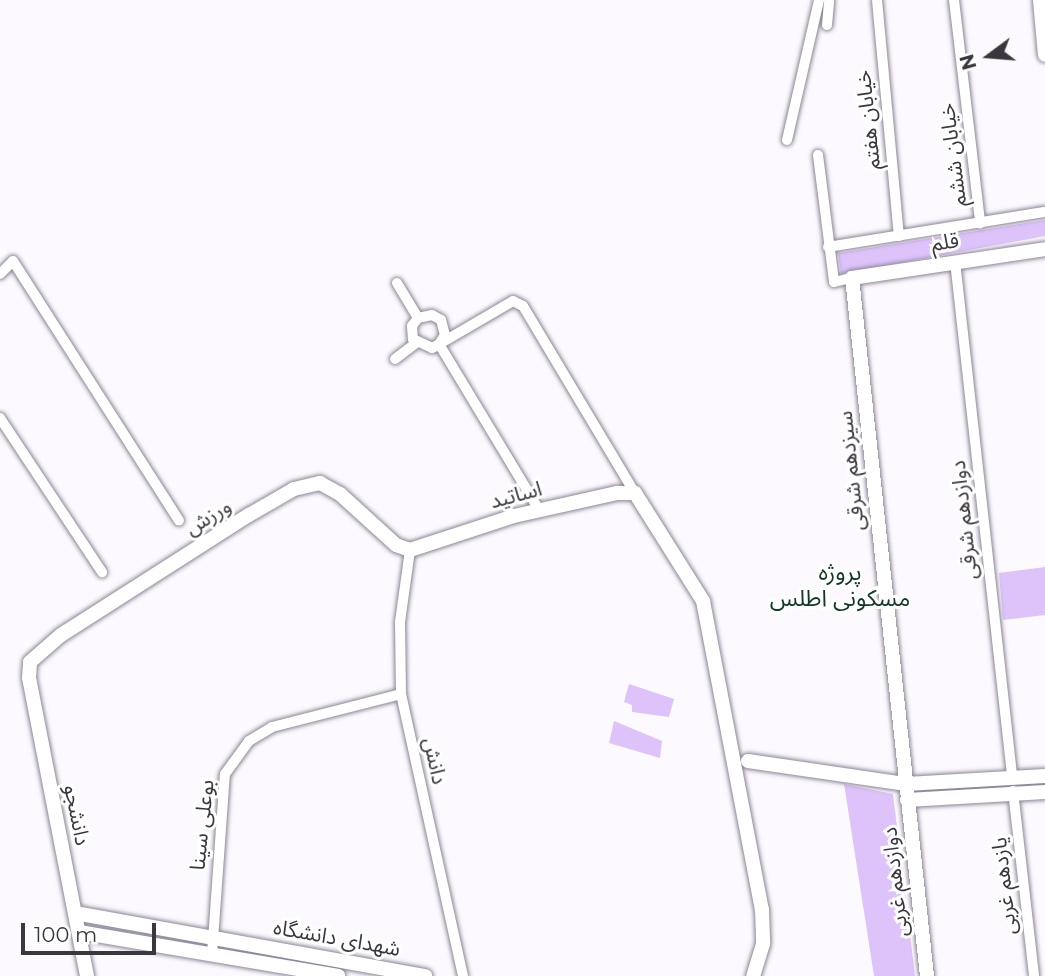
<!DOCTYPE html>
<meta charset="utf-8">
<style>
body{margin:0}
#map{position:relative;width:1045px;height:976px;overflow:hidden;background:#fcfafe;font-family:Montserrat,"Noto Sans Arabic",sans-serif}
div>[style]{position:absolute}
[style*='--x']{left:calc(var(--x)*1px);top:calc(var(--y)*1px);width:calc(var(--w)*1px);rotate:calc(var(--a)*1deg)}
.green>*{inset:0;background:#ddc3fa}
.roads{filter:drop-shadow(0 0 2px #8d8597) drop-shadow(0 0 2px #8d8597)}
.street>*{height:10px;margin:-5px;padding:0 5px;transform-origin:5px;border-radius:5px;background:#fff}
.secondary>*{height:14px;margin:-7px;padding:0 7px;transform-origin:7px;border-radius:7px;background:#fff}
span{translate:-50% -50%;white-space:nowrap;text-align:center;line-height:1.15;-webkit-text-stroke:6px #fff;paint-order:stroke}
.street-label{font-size:21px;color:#3b373f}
.neighbourhood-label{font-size:23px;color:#113923}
.north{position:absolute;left:954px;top:21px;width:70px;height:70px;-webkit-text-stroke:5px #fff;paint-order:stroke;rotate:254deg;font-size:19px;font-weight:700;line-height:28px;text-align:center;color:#3b373f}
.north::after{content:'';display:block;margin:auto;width:24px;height:32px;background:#3b373f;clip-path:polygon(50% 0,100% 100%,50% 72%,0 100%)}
.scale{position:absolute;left:21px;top:923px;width:135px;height:32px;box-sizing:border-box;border:4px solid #3b373f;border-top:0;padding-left:9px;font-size:21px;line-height:24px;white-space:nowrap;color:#3b373f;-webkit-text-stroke:5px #fff;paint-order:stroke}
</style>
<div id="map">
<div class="green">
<i style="clip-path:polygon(1045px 220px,1045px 236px,841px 274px,838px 253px)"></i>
<i style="clip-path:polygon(1045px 567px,1045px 615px,1003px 620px,999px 573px)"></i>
<i style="clip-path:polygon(629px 684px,674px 699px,669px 717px,632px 712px,632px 705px,624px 702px)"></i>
<i style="clip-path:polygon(614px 721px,662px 741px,660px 758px,609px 743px)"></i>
<i style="clip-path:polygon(844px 784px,893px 794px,915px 976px,874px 976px)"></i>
</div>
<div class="roads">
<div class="street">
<i style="--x:877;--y:0;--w:237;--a:84.7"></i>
<i style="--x:954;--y:0;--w:225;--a:83.3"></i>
<i style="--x:827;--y:25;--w:25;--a:-85"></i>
<i style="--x:787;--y:140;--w:144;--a:-77.1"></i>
<i style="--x:818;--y:155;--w:128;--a:82.8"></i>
<i style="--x:834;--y:282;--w:18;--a:-13"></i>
<i style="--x:828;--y:247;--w:220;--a:-9.2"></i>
<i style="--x:13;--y:261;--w:308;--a:57.4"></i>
<i style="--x:955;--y:261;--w:517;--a:83.67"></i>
<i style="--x:0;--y:274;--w:18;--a:-45"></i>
<i style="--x:397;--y:283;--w:41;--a:59"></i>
<i style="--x:439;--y:344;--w:11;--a:-56"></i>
<i style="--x:445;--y:335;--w:16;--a:-105"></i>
<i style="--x:441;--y:320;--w:10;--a:-151"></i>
<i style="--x:432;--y:315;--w:14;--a:168"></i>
<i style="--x:418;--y:318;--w:10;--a:127"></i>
<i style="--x:412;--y:326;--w:13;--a:86"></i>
<i style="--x:413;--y:339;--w:21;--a:25"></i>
<i style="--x:432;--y:348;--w:4;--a:-27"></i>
<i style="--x:436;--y:346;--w:89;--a:-30.3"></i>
<i style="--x:513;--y:301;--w:11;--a:27"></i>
<i style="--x:523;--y:306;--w:218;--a:59.1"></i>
<i style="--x:439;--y:344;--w:194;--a:58.9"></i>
<i style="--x:395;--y:359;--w:26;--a:-37"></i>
<i style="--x:0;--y:418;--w:185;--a:56.5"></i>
<i style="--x:410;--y:550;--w:73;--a:97.9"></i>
<i style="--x:400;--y:622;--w:72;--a:89.2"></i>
<i style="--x:401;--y:694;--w:289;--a:77.6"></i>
<i style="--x:1013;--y:791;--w:186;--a:83.5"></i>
<i style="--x:212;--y:954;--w:180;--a:-85.9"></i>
<i style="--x:225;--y:774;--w:41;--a:-54"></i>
<i style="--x:249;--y:741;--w:27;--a:-31"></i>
<i style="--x:272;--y:727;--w:133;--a:-14.3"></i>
</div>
<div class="secondary">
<i style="--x:1040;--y:0;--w:55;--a:84.8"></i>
<i style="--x:748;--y:761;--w:160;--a:8.3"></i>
<i style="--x:906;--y:784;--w:139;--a:-3.3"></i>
<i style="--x:907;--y:800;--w:138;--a:-3.3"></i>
<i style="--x:75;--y:913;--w:356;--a:10.2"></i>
<i style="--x:79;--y:932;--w:263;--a:9.6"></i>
<i style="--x:87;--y:976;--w:304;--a:-101"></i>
<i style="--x:29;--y:678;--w:16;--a:-86"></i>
<i style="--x:30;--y:662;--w:41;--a:-41.1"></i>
<i style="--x:61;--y:635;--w:223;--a:-32.6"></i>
<i style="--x:249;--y:515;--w:52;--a:-30"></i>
<i style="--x:294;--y:489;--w:27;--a:-13"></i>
<i style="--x:320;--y:483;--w:23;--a:29"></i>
<i style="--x:340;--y:494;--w:76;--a:42.3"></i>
<i style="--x:396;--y:545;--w:15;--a:20"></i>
<i style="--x:410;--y:550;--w:109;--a:-18.1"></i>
<i style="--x:514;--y:516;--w:106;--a:-12.6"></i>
<i style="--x:617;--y:493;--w:18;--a:0"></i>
<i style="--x:635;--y:493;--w:128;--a:57.8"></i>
<i style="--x:703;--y:601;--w:314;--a:79.2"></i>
<i style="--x:762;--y:909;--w:35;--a:88"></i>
<i style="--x:763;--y:944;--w:34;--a:107"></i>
<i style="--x:927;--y:976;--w:702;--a:-96.13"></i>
<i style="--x:852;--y:278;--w:195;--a:-8.5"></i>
</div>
</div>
<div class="street-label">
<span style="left:868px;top:120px;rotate:-96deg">خیابان هفتم</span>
<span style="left:953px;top:155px;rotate:-97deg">خیابان ششم</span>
<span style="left:945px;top:242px;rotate:-9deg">قلم</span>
<span style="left:851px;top:471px;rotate:-96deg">سیزدهم شرقی</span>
<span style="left:516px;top:495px;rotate:-15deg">اساتید</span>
<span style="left:208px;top:517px;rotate:-32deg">ورزش</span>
<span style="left:964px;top:520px;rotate:-96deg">دوازدهم شرقی</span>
<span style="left:435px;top:761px;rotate:78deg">دانش</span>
<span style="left:77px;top:815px;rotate:79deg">دانشجو</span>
<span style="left:202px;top:825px;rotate:-84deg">بوعلی سینا</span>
<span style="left:895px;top:882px;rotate:-96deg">دوازدهم غربی</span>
<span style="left:1004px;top:886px;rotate:-96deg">یازدهم غربی</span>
<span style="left:337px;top:938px;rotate:10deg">شهدای دانشگاه</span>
</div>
<div class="neighbourhood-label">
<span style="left:840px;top:585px">پروژه<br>مسکونی اطلس</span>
</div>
<div class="north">N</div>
<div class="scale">100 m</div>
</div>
